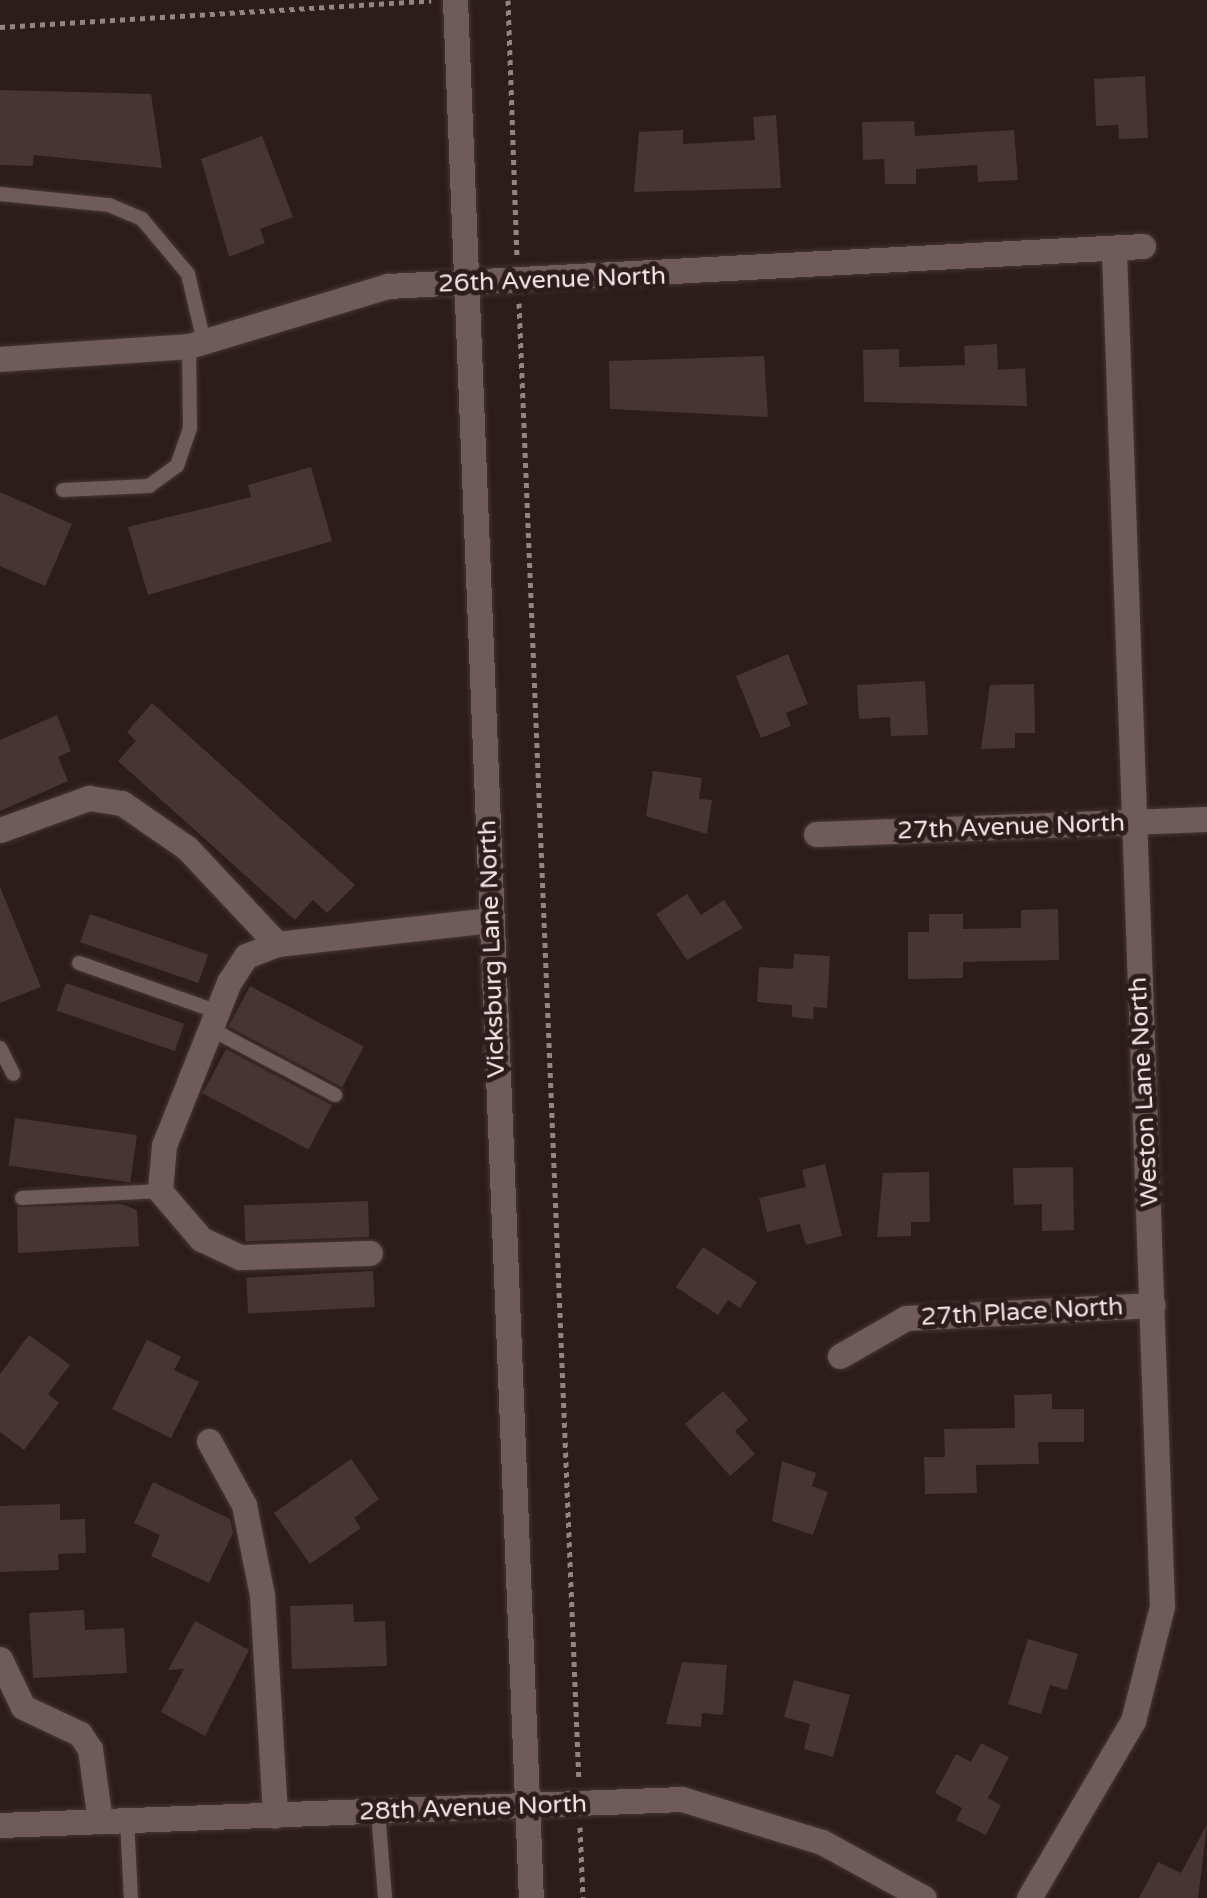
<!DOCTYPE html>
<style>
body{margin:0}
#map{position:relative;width:1207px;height:1898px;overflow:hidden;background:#2d1c1c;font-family:"Varela Round",sans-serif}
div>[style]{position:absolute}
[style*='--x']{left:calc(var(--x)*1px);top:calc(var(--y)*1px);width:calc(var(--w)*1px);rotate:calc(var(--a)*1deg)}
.building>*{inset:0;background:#473534;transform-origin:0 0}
.path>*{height:5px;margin-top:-2.5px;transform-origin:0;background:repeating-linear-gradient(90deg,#938484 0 5px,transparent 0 10px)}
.roads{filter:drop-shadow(0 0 2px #453737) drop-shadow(0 0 2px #453737)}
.lane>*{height:14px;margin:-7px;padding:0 7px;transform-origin:7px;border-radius:7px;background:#6f5b5a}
.street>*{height:25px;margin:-12.5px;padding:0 12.5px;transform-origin:12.5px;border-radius:12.5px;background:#6f5b5a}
.secondary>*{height:25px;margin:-12.5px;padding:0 12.5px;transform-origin:12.5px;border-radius:12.5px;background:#6f5b5a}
span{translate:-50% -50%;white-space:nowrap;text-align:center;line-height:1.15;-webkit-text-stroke:10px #2d1c1c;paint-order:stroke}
.street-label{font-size:25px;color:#f2e5e5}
</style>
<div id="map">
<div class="building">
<i style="clip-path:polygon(1145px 76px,1148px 138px,1119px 139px,1118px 125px,1096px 126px,1094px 79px)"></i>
<i style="clip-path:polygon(0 90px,151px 94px,162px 168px,34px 155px,33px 166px,0 165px)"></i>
<i style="clip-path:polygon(776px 115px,781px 188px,634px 192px,639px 132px,683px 130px,683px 144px,755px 140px,753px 117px)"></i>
<i style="clip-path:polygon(914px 121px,915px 136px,1014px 130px,1018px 180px,978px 182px,977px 165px,916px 169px,916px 184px,885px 184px,884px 159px,863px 160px,862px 122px)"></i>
<i style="clip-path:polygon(262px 136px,293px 217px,260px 229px,265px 243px,229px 257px,201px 159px)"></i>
<i style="clip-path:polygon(997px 344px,998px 370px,1025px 368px,1027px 406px,864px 402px,863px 350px,899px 349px,899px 367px,965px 365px,964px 346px)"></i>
<i style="clip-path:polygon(764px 356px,768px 417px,610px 409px,609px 361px)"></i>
<i style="clip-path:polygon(311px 467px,332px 541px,148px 595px,128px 527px,251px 497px,248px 485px)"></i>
<i style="clip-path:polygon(0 492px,72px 524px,45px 586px,0 566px)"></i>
<i style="clip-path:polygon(788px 654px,808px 704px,786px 713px,791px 726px,761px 738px,736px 676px)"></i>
<i style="clip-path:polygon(925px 681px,928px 735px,891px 736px,890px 717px,859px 719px,857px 685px)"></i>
<i style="clip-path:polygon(1034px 684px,1035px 733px,1015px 733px,1015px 748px,981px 749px,990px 685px)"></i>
<i style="clip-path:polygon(152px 703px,355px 885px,327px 913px,313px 900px,295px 920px,118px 761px,136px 741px,127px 732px)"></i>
<i style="clip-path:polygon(57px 715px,71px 751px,58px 757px,68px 781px,0 811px,0 740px)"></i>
<i style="clip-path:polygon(653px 771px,702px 778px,699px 799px,712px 800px,707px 834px,646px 816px)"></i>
<i style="clip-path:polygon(0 887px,41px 987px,0 1003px)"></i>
<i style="clip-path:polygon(687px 894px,701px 915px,724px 900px,743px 928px,687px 960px,656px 914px)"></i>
<i style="clip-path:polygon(1058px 909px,1059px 960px,963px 962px,963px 978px,908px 979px,908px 932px,929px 932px,929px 914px,963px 914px,963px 929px,1021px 928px,1021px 910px)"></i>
<i style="left:90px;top:914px;width:125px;height:30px;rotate:19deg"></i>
<i style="clip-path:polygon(794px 954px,830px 956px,827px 1008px,814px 1007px,813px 1019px,792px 1017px,792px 1005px,757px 1002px,759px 967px,793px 969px)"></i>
<i style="left:66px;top:983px;width:125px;height:29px;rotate:19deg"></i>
<i style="left:250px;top:986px;width:129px;height:46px;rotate:28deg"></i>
<i style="left:226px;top:1049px;width:120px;height:50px;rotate:28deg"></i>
<i style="left:137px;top:1135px;width:48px;height:123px;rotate:98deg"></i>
<i style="clip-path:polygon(825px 1164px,842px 1236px,806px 1245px,800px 1224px,767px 1232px,759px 1198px,806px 1187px,802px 1170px)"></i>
<i style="clip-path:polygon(1073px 1167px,1074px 1230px,1042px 1231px,1042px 1204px,1014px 1205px,1013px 1168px)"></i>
<i style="clip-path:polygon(929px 1172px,930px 1222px,911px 1222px,911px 1236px,877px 1237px,883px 1173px)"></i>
<i style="left:368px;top:1201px;width:36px;height:124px;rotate:88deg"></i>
<i style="clip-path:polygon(122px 1204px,137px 1210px,139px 1246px,18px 1253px,17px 1207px)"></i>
<i style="clip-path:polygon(703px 1247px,757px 1282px,740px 1308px,728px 1300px,718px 1315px,676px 1287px)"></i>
<i style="left:373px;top:1271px;width:36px;height:127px;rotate:87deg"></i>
<i style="clip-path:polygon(29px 1335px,70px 1365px,48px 1394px,59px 1403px,24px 1450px,0 1432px,0 1374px)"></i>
<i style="clip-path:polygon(147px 1340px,181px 1357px,174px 1370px,199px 1382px,171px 1438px,112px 1409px)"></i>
<i style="clip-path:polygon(723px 1391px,748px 1420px,735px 1431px,755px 1454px,730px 1476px,685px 1424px)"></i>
<i style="clip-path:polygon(1052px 1394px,1052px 1409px,1084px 1409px,1084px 1442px,1038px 1442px,1039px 1464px,976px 1465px,977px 1493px,925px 1494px,924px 1457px,945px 1457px,944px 1429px,1015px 1428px,1014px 1395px)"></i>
<i style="clip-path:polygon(351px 1459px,379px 1499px,354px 1518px,361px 1528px,310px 1564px,274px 1513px)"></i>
<i style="clip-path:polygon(782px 1461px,816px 1473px,812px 1486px,828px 1492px,813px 1535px,772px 1521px)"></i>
<i style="clip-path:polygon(153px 1482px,230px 1519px,233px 1533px,209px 1583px,151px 1556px,160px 1535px,134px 1523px)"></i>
<i style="clip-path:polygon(60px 1504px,60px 1520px,85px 1519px,86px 1553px,58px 1554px,59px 1570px,0 1572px,0 1506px)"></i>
<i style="clip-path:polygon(353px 1604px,354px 1622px,385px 1621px,387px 1666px,292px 1669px,290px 1606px)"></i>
<i style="clip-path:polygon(84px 1610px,85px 1630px,124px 1628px,127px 1673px,33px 1678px,29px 1613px)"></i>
<i style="clip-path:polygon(195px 1621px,249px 1650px,205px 1736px,161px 1712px,184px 1669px,168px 1670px)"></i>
<i style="clip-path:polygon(1028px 1639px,1078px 1654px,1067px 1690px,1050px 1685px,1041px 1714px,1008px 1704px)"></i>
<i style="clip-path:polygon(682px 1662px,727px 1665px,723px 1715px,702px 1713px,701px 1727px,666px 1724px)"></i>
<i style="clip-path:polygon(794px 1680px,850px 1695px,833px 1757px,804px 1749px,810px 1724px,784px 1717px)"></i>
<i style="clip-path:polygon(981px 1743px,1009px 1757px,988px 1798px,1001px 1805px,986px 1835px,956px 1820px,962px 1808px,935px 1793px,956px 1754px,971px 1762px)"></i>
<i style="clip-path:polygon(1207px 1824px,1198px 1898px,1139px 1898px,1158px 1862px,1181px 1873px)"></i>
</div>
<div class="path">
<i style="--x:508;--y:0;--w:257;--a:88"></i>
<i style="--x:0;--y:27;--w:432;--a:-3.5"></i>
<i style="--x:519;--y:303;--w:1479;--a:87.68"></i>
<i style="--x:580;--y:1827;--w:71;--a:87.6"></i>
</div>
<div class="roads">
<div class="lane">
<i style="--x:0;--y:194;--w:110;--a:5.8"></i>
<i style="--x:109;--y:205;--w:36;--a:23"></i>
<i style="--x:142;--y:219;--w:72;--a:50.1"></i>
<i style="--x:188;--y:274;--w:70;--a:76.8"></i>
<i style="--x:63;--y:490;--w:86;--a:-2.7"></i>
<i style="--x:149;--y:486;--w:34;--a:-36"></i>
<i style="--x:177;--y:466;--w:40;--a:-71.1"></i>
<i style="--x:190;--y:428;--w:82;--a:-90.7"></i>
<i style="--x:79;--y:963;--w:144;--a:19.4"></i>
<i style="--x:209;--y:1028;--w:143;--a:28"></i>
<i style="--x:0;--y:1048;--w:29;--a:63"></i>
<i style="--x:22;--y:1198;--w:138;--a:-2.9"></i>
<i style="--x:378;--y:1812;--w:86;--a:85.3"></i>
<i style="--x:127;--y:1820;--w:78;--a:87.1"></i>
</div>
<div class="street">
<i style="--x:0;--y:359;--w:189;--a:-3.9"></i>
<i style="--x:189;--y:346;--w:208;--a:-16.8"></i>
<i style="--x:388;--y:286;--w:756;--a:-3.03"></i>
<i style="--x:0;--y:830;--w:95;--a:-19.8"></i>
<i style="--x:89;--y:798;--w:33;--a:9"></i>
<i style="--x:122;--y:803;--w:79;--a:34.7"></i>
<i style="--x:187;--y:848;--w:132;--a:46.8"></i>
<i style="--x:277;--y:944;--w:215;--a:-6.4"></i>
<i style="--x:816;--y:834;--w:391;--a:-2.2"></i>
<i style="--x:277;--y:944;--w:33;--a:159"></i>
<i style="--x:246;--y:956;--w:31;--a:123"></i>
<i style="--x:229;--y:982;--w:175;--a:111.7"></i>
<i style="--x:164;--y:1145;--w:46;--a:95"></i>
<i style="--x:160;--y:1191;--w:63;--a:49.5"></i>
<i style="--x:201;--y:1239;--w:43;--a:24.8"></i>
<i style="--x:240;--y:1257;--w:130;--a:-1.8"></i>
<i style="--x:840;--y:1356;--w:76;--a:-29.9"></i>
<i style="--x:906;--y:1318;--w:247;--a:-3"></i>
<i style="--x:209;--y:1441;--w:73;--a:61.3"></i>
<i style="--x:244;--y:1505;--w:92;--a:78.7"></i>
<i style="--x:262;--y:1595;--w:221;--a:86.6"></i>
<i style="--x:0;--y:1659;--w:53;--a:64.4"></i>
<i style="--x:23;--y:1707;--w:63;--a:25.3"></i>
<i style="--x:80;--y:1734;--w:18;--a:56"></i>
<i style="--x:90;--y:1749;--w:73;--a:82.1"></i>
<i style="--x:0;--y:1825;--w:682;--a:-2.18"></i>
<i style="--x:682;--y:1799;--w:146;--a:17.1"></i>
<i style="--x:822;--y:1842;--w:116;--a:28.8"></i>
<i style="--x:1029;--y:1898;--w:205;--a:-59.6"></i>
<i style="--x:1133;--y:1721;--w:119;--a:-75.8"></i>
<i style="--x:1162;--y:1606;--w:1353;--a:-92.03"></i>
</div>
<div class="secondary">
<i style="--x:455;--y:0;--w:1900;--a:87.71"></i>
</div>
</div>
<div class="street-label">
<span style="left:552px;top:280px;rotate:-2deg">26th Avenue North</span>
<span style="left:1011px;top:827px;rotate:-2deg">27th Avenue North</span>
<span style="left:492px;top:949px;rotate:-92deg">Vicksburg Lane North</span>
<span style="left:1144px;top:1092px;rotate:-93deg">Weston Lane North</span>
<span style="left:1022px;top:1312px;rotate:-3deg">27th Place North</span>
<span style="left:473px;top:1808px;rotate:-2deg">28th Avenue North</span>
</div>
</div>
